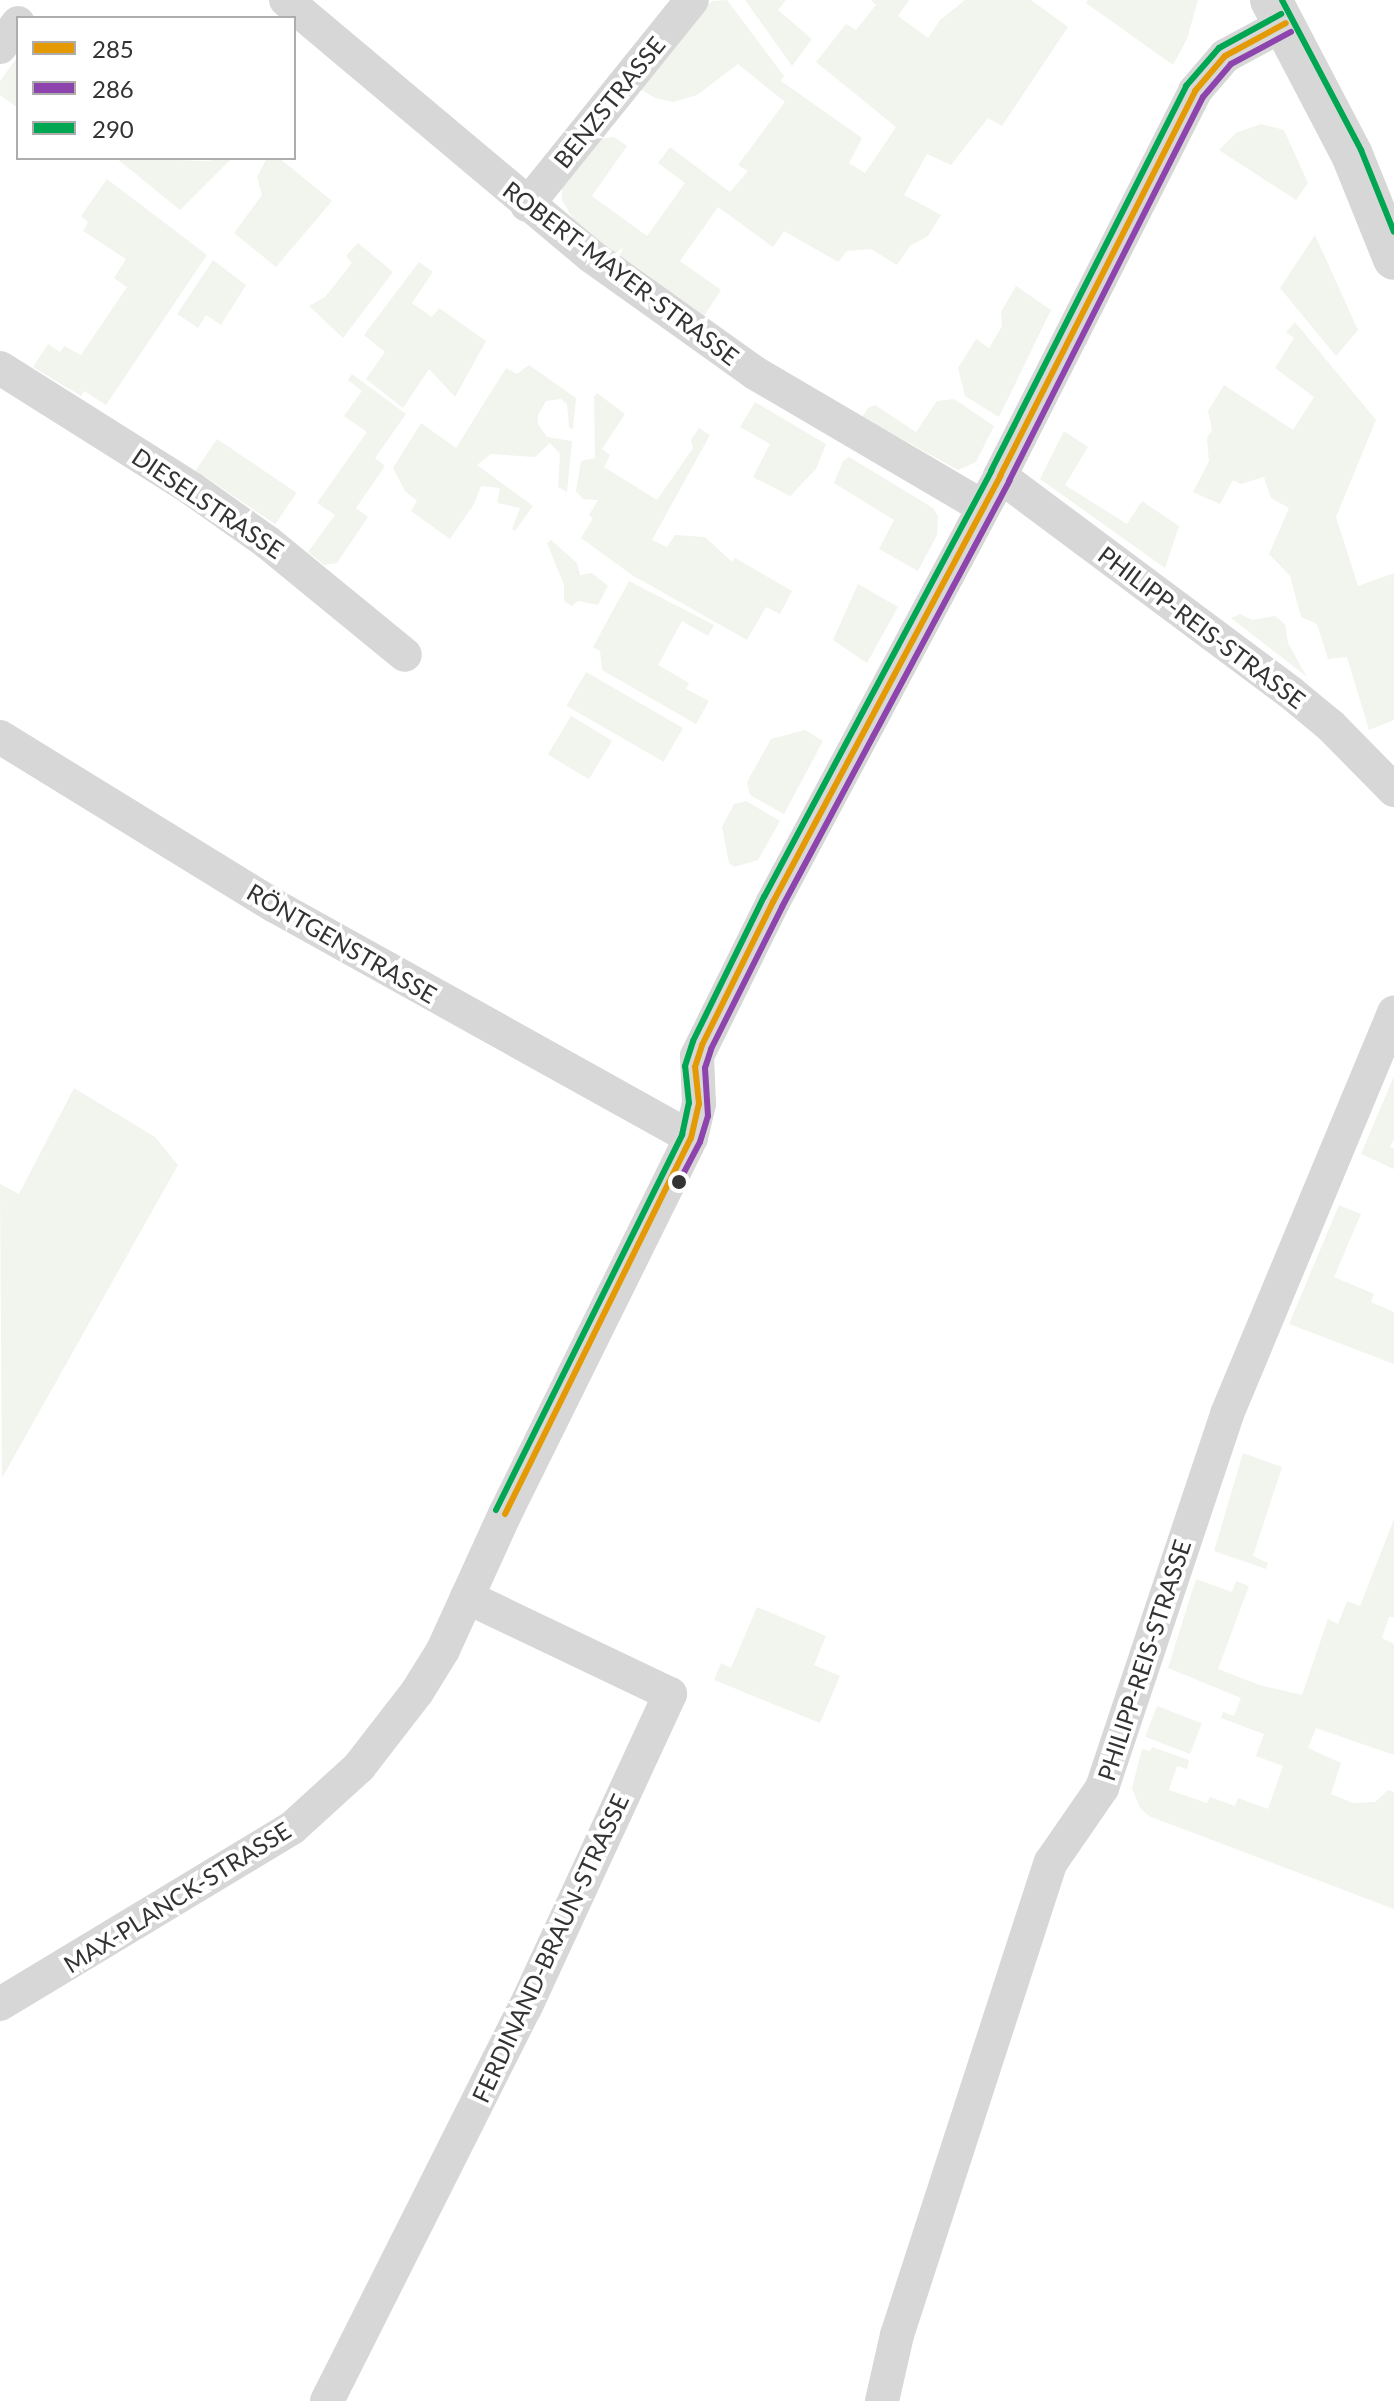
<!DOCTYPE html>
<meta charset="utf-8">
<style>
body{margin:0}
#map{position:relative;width:1394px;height:2401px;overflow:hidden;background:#fff;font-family:Lato,sans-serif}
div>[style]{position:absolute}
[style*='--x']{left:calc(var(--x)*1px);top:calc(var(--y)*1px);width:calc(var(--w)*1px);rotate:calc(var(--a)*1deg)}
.green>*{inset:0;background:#f1f5ed;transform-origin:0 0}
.minor>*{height:34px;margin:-17px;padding:0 17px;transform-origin:17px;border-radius:17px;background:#d7d7d7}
.tertiary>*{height:42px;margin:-21px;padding:0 21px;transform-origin:21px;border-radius:21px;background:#d7d7d7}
.bus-1>*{height:6px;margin:-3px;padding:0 3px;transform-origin:3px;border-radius:3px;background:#e39a05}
.bus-2>*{height:6px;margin:-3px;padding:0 3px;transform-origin:3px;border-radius:3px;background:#8e44ad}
.bus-3>*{height:6px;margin:-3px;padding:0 3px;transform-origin:3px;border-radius:3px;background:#00a651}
.dots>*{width:22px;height:22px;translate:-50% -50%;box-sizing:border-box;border:4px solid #fff;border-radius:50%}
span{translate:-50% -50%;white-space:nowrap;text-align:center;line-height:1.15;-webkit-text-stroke:8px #fff;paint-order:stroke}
.street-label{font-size:24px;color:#333}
.legend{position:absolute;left:16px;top:16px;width:280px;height:144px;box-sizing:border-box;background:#fff;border:2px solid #adadad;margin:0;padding:10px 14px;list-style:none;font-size:24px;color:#333}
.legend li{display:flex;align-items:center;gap:16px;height:40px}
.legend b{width:40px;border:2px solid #adadad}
</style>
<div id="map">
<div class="green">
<i style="clip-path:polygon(727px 0,784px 76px,781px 81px,862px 138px,849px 163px,865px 173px,896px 127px,816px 62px,846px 24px,856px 30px,876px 5px,871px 0,909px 0,898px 16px,928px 38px,940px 20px,965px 0,1031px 0,1068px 27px,1002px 126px,988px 118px,951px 165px,927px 154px,904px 195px,941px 215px,928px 236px,910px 246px,897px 265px,871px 249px,847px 251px,838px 262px,784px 231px,773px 247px,718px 207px,680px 261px,721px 290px,704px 316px,579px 229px,562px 200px,562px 183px,590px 140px,614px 137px,627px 146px,592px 196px,647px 236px,685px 183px,658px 163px,670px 147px,730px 192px,748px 171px,738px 165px,785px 102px,738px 64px,697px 95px,673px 102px,655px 98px,638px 88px,697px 14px,712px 1px)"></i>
<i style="clip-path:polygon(745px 0,786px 0,778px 10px,812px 39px,792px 66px)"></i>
<i style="clip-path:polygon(1088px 0,1198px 0,1187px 39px,1173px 65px,1086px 3px)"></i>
<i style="clip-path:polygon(16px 59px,18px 61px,18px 108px,0 95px,0 81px)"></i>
<i style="clip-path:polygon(1261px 124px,1284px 130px,1308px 183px,1296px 200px,1219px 150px,1236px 133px)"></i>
<i style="clip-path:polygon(116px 158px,206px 161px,232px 158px,180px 210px)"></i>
<i style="clip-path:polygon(267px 158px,279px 158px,332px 201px,276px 267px,234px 233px,262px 195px,257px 177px)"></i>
<i style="clip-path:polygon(107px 179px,207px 255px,106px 405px,84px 391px,81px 396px,33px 367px,48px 344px,60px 352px,64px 346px,81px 355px,127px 287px,114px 278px,126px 259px,83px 231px,88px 222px,81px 216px)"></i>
<i style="clip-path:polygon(1315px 235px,1358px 330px,1336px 356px,1280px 288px)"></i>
<i style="clip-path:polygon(358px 243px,393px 272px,343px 338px,309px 306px,325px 297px,352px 263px,346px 256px)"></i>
<i style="clip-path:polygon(213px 260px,246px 285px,221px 325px,206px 315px,198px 328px,177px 314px)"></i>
<i style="clip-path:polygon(419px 262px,433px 272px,412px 303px,432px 317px,439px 308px,486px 341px,455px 397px,429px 369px,403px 408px,366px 379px,385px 352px,364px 335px)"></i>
<i style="clip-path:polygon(1016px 286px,1051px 310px,999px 417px,965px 396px,958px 368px,976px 339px,989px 348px,1002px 326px,1001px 312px)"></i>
<i style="clip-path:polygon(1295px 322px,1376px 420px,1336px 517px,1358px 586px,1394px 573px,1394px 720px,1369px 730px,1347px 657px,1328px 659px,1317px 624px,1301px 617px,1290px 576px,1269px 554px,1289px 508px,1271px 498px,1264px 477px,1241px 484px,1233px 480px,1220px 504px,1193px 492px,1209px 461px,1207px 438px,1212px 430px,1208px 411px,1224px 385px,1293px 430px,1314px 397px,1275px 368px,1294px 338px,1286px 332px)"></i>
<i style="clip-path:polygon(529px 365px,576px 398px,573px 429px,569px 427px,567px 404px,561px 399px,546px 401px,538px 415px,538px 424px,547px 437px,572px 441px,567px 492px,558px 487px,560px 454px,550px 443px,535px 457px,491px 454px,477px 465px,533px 506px,515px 531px,512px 529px,520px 508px,497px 503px,500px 488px,481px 486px,474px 504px,450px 539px,411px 511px,417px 501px,405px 491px,393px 468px,421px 423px,456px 448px,506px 368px,517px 374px)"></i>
<i style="clip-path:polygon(352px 374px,406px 414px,375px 458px,385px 466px,356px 508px,368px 517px,337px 563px,324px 565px,308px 552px,335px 515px,317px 503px,367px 432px,344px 416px,362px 391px,348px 380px)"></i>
<i style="clip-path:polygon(597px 393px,625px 414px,602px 449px,610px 455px,604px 467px,657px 500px,693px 448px,691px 440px,699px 428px,710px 435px,652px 540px,667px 547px,675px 535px,705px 537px,732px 562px,735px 558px,792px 591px,780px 614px,766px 607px,747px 640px,632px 575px,581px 538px,593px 518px,589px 515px,598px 500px,583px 499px,576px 491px,581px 461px,595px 458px,594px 397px)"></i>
<i style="clip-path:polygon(954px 399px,994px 426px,976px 462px,958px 470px,862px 417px,868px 408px,875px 405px,916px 432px,937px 401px)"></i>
<i style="clip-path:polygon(755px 402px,826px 444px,816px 469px,790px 496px,753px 477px,770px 444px,740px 427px)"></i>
<i style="clip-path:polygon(1064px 431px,1088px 447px,1065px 485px,1127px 524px,1142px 501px,1179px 526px,1165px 568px,1040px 479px)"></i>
<i style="left:217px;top:439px;width:96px;height:38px;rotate:34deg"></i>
<i style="clip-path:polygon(849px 457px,933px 508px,938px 516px,937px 535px,918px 571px,879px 549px,894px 520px,834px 483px,843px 461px)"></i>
<i style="clip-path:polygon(551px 540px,577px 563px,580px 575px,592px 573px,608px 586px,598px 605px,578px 601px,572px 606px,564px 601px,564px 585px,547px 543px)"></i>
<i style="clip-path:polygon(629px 581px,714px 625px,708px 636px,682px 621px,658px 665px,689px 683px,686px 689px,709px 701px,696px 724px,602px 670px,600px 651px,593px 647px)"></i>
<i style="clip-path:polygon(858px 584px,898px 607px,867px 663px,833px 640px)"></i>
<i style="clip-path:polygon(1240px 614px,1252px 620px,1275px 616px,1285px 624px,1288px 643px,1307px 677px,1231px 618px)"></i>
<i style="left:586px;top:672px;width:112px;height:39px;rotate:30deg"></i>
<i style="left:571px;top:716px;width:48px;height:45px;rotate:31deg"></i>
<i style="clip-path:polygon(805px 730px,823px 741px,784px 814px,750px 795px,747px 782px,771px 739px)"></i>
<i style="clip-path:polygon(746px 801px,780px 821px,758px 860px,734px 867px,729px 863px,722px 827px,734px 804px)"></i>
<i style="clip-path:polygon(1394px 1076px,1394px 1139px,1390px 1147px,1394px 1149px,1394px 1169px,1361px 1154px)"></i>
<i style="clip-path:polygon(74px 1088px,155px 1137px,178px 1165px,2px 1478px,0 1184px,19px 1194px)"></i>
<i style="clip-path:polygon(1339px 1205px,1361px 1214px,1334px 1277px,1374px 1294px,1371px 1302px,1394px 1312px,1394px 1364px,1289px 1324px)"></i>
<i style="clip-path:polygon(1243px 1453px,1282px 1467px,1253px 1556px,1268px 1563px,1266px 1569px,1214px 1551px)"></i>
<i style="clip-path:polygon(1394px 1519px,1394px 1617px,1389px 1617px,1382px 1638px,1394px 1644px,1394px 1755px,1316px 1728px,1308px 1748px,1341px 1763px,1331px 1794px,1353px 1803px,1375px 1802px,1388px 1790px,1394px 1792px,1394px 1909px,1149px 1816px,1140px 1808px,1132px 1788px,1142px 1749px,1150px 1751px,1152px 1747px,1189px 1760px,1187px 1769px,1177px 1766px,1169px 1790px,1207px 1803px,1210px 1797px,1235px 1806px,1238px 1798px,1268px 1809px,1283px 1766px,1256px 1756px,1264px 1734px,1221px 1718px,1223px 1712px,1234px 1716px,1241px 1698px,1168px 1668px,1196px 1579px,1232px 1592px,1236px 1581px,1249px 1586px,1218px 1669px,1259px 1685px,1302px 1695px,1328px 1619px,1338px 1624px,1347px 1601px,1360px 1606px)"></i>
<i style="clip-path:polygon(757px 1607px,826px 1636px,814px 1665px,840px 1676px,820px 1723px,714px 1680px,721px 1663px,731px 1668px)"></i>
<i style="left:1157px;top:1706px;width:48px;height:33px;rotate:21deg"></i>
</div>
<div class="minor">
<i style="--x:286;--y:0;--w:398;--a:40"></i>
<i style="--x:591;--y:256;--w:201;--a:35.5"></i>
<i style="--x:755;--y:373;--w:264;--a:30.4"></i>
<i style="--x:0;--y:47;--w:30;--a:-53"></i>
<i style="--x:527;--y:205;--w:263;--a:-51.2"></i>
<i style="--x:0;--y:368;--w:227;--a:32.2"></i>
<i style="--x:192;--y:489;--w:92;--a:35.2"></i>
<i style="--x:267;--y:542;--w:178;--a:39.3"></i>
<i style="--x:1000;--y:476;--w:363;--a:36.7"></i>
<i style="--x:1291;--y:693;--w:52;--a:39.5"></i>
<i style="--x:1331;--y:726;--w:90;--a:45.5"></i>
<i style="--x:0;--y:737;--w:323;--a:31.6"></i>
<i style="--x:275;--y:906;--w:476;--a:29.1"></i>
<i style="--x:0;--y:2004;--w:341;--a:-31.1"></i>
<i style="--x:292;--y:1828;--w:91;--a:-42.3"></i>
<i style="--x:359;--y:1767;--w:95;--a:-52.3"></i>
<i style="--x:417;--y:1692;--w:49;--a:-58.2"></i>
<i style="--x:443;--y:1650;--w:149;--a:-65.5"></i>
<i style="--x:505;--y:1514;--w:419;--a:-63.7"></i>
<i style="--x:691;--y:1138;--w:35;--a:-77"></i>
<i style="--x:699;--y:1104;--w:48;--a:-92.4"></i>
<i style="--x:697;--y:1056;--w:172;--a:-63.7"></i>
<i style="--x:773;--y:902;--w:483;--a:-61.9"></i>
<i style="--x:1000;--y:476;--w:432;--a:-63.1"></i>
<i style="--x:1195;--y:91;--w:46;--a:-49.4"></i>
<i style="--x:1225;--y:56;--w:69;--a:-28.4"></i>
<i style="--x:327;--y:2401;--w:440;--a:-63.3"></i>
<i style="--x:525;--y:2008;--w:346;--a:-65.2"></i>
<i style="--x:670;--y:1694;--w:225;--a:-154.5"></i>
<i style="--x:882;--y:2401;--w:68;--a:-77.2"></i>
<i style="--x:897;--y:2335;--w:497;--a:-72"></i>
<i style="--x:1051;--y:1862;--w:90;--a:-55.4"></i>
<i style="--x:1102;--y:1788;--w:394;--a:-71.5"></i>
<i style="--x:1227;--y:1414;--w:435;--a:-67.4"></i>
</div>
<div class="tertiary">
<i style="--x:1271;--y:0;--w:175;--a:62.4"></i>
<i style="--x:1352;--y:155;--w:112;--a:68"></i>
</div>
<div class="bus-1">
<i style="--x:505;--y:1514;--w:419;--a:-63.7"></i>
<i style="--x:691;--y:1138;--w:35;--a:-77"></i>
<i style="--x:699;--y:1104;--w:37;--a:-96"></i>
<i style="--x:695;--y:1067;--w:23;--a:-72"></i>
<i style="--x:702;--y:1045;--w:160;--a:-63.6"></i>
<i style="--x:773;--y:902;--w:483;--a:-61.9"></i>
<i style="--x:1000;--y:476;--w:432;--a:-63.1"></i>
<i style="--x:1195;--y:91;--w:46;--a:-49.4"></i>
<i style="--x:1225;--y:56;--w:69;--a:-28.4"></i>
</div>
<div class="bus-2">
<i style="--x:679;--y:1182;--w:45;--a:-62.3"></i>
<i style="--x:700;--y:1142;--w:27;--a:-73"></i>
<i style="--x:708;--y:1116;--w:48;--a:-93.6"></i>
<i style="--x:705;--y:1068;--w:20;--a:-72"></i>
<i style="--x:711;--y:1049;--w:159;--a:-63.4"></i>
<i style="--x:782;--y:907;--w:483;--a:-61.9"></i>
<i style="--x:1009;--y:481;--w:430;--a:-63.2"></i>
<i style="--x:1203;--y:97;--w:43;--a:-49.7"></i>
<i style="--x:1231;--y:64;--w:68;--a:-28.1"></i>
</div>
<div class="bus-3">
<i style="--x:1282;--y:0;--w:170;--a:62.2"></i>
<i style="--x:1361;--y:150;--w:88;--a:68.1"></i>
<i style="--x:496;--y:1510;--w:419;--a:-63.6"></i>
<i style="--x:682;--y:1135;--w:33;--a:-78"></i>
<i style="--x:689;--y:1103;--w:37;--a:-96"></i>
<i style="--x:685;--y:1066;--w:26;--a:-72"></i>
<i style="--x:693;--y:1041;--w:161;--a:-63.8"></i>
<i style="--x:764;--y:897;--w:483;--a:-61.9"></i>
<i style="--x:991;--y:471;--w:432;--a:-63.1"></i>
<i style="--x:1186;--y:86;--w:50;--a:-49"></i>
<i style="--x:1219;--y:48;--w:71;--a:-28.7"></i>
</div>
<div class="dots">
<i style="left:679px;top:1182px;background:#333"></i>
</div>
<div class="street-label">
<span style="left:609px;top:102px;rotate:-51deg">BENZSTRASSE</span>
<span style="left:621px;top:273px;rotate:37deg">ROBERT-MAYER-STRASSE</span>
<span style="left:208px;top:503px;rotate:34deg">DIESELSTRASSE</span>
<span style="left:1202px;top:627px;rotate:37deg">PHILIPP-REIS-STRASSE</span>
<span style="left:342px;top:943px;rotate:30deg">RÖNTGENSTRASSE</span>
<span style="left:1144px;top:1660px;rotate:-72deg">PHILIPP-REIS-STRASSE</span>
<span style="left:177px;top:1897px;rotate:-32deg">MAX-PLANCK-STRASSE</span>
<span style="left:550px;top:1948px;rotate:-65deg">FERDINAND-BRAUN-STRASSE</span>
</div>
<ul class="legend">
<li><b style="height:10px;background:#e39a05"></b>285</li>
<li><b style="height:10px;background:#8e44ad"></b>286</li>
<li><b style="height:10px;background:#00a651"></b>290</li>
</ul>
</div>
